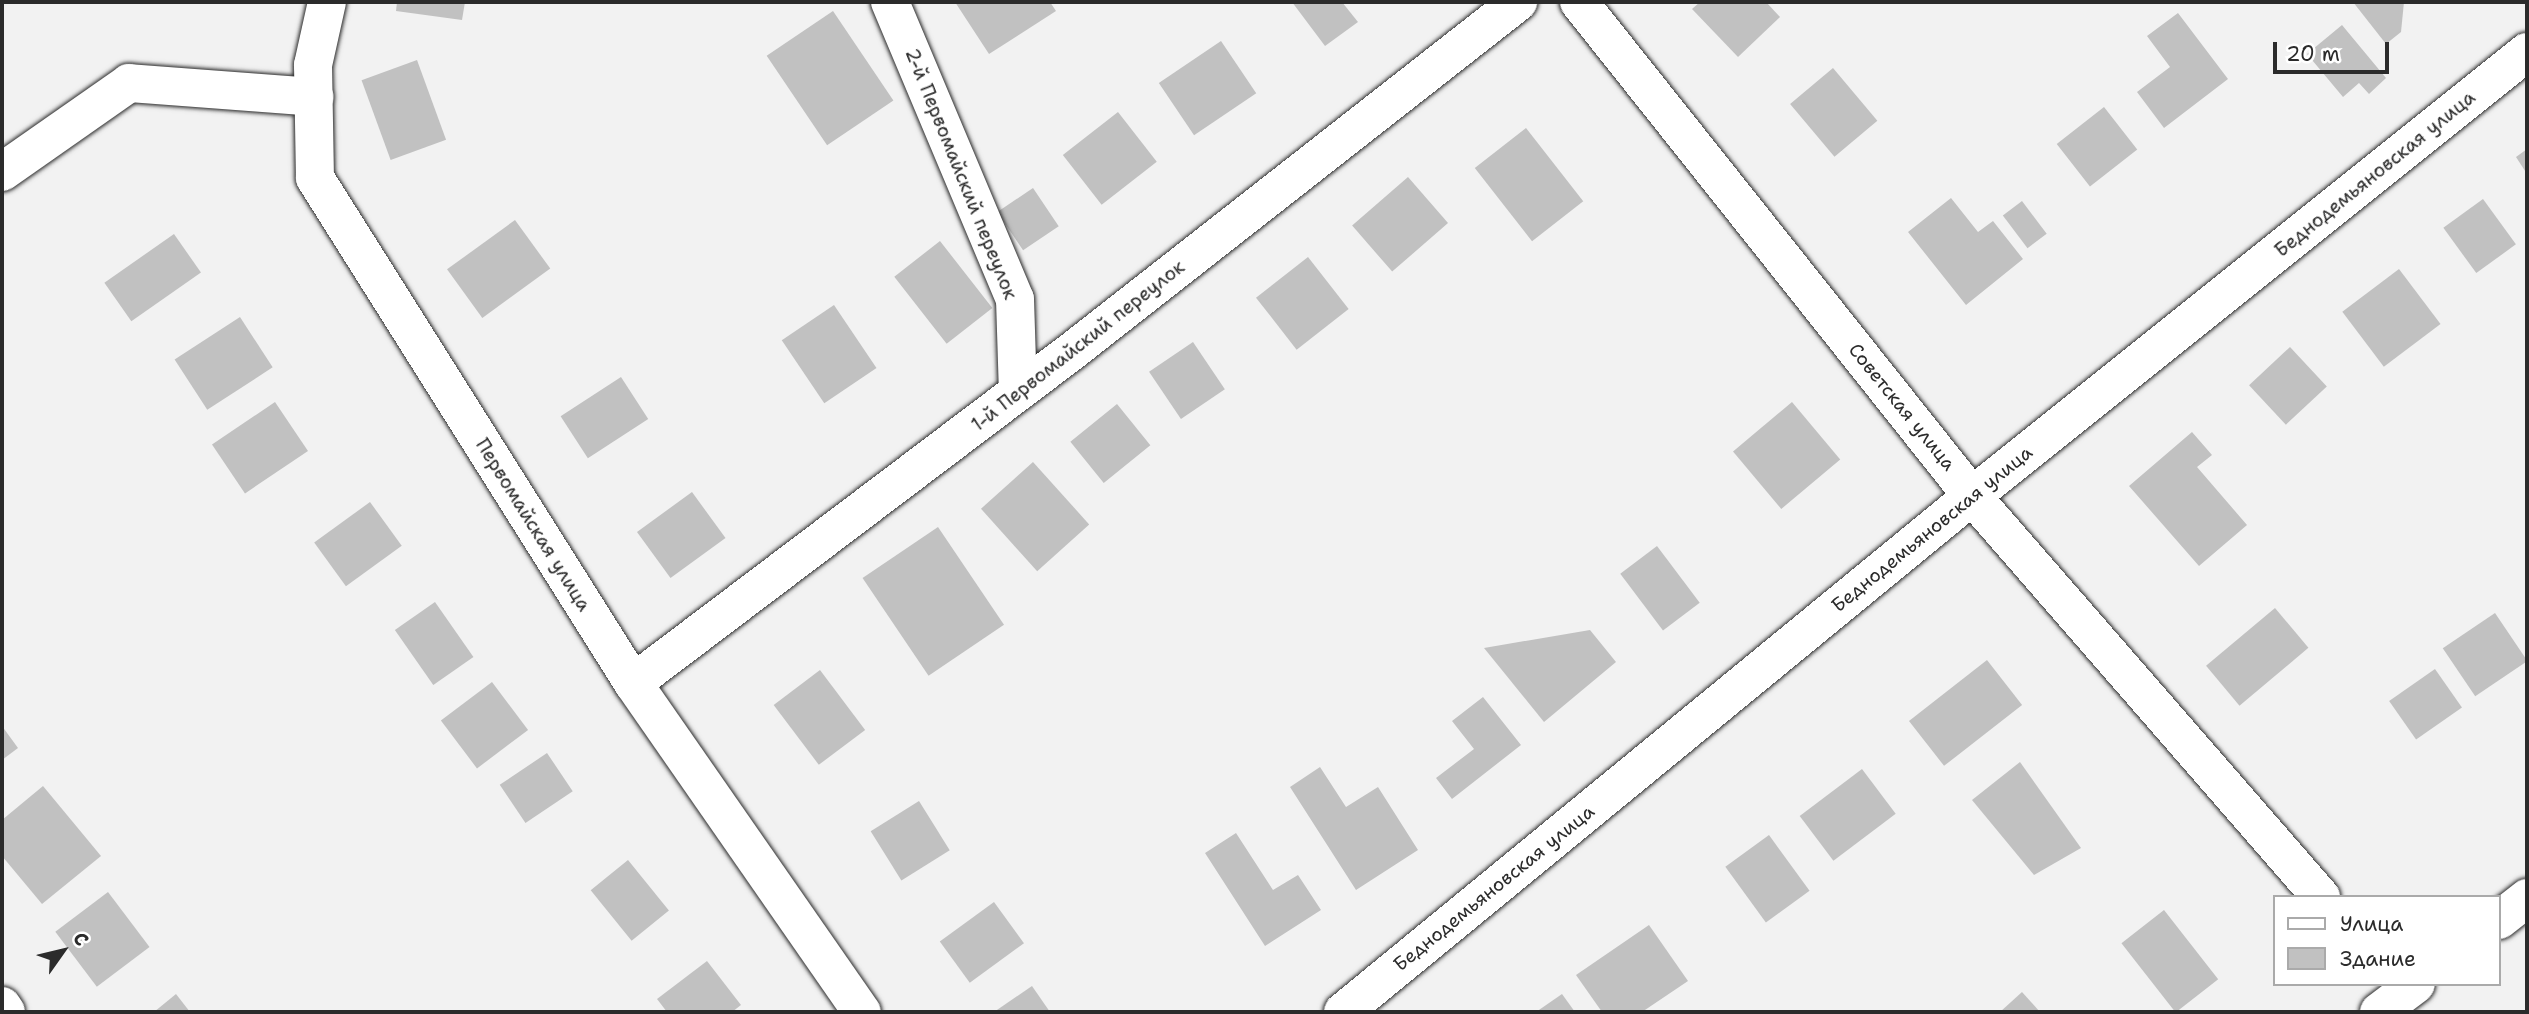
<!DOCTYPE html>
<meta charset="utf-8">
<style>
body{margin:0}
#map{position:relative;width:2529px;height:1014px;overflow:hidden;background:#f2f2f2;font-family:"Shantell Sans",sans-serif}
div>[style]{position:absolute}
[style*='--x']{left:calc(var(--x)*1px);top:calc(var(--y)*1px);width:calc(var(--w)*1px);rotate:calc(var(--a)*1deg)}
.building>*{inset:0;background:#c1c1c1;transform-origin:0 0}
.roads{filter:drop-shadow(0 0 2px #2b2b2b) drop-shadow(0 0 2px #2b2b2b)}
.street>*{height:38px;margin:-19px;padding:0 19px;transform-origin:19px;border-radius:19px;background:#fff}
.secondary>*{height:38px;margin:-19px;padding:0 19px;transform-origin:19px;border-radius:19px;background:#fff}
span{translate:-50% -50%;white-space:nowrap;text-align:center;line-height:1.15;-webkit-text-stroke:7px #fff;paint-order:stroke}
.street-label{font-size:19px;color:#2b2b2b}
.frame{position:absolute;inset:0;border:4px solid #2b2b2b;pointer-events:none}
.legend{position:absolute;left:2273px;top:895px;width:228px;height:91px;box-sizing:border-box;background:#fff;border:2px solid #aaa;margin:0;padding:9px 12px;list-style:none;font-size:21px;color:#2b2b2b}
.legend li{display:flex;align-items:center;gap:14px;height:35px}
.legend b{width:35px;border:2px solid #aaa}
.north{position:absolute;left:28px;top:916px;width:70px;height:70px;-webkit-text-stroke:5px #fff;paint-order:stroke;rotate:56deg;font-size:19px;font-weight:700;line-height:28px;text-align:center;color:#2b2b2b}
.north::after{content:'';display:block;margin:auto;width:24px;height:32px;background:#2b2b2b;clip-path:polygon(50% 0,100% 100%,50% 72%,0 100%)}
.scale{position:absolute;left:2273px;top:42px;width:116px;height:32px;box-sizing:border-box;border:4px solid #2b2b2b;border-top:0;padding-left:9px;font-size:21px;line-height:24px;white-space:nowrap;color:#2b2b2b;-webkit-text-stroke:5px #fff;paint-order:stroke}
</style>
<div id="map">
<div class="building">
<i style="clip-path:polygon(397px 2px,465px 2px,462px 20px,396px 11px)"></i>
<i style="clip-path:polygon(955px 2px,1050px 2px,1056px 11px,989px 54px)"></i>
<i style="clip-path:polygon(1292px 2px,1342px 2px,1358px 22px,1325px 46px)"></i>
<i style="clip-path:polygon(1700px 2px,1766px 2px,1780px 17px,1738px 57px,1692px 9px)"></i>
<i style="clip-path:polygon(2353px 2px,2404px 2px,2401px 32px,2386px 44px)"></i>
<i style="left:833px;top:11px;width:108px;height:80px;rotate:56deg"></i>
<i style="clip-path:polygon(2178px 13px,2228px 79px,2164px 128px,2137px 92px,2170px 67px,2147px 36px)"></i>
<i style="clip-path:polygon(2342px 25px,2386px 78px,2369px 94px,2359px 83px,2343px 97px,2307px 54px)"></i>
<i style="left:1221px;top:41px;width:63px;height:75px;rotate:56deg"></i>
<i style="left:417px;top:60px;width:85px;height:59px;rotate:70deg"></i>
<i style="left:1833px;top:68px;width:69px;height:56px;rotate:50deg"></i>
<i style="left:2104px;top:107px;width:54px;height:60px;rotate:52deg"></i>
<i style="left:1118px;top:112px;width:63px;height:70px;rotate:52deg"></i>
<i style="left:1526px;top:128px;width:93px;height:65px;rotate:52deg"></i>
<i style="clip-path:polygon(2527px 149px,2527px 174px,2516px 157px)"></i>
<i style="left:1408px;top:177px;width:61px;height:74px;rotate:49deg"></i>
<i style="left:1033px;top:188px;width:46px;height:43px;rotate:56deg"></i>
<i style="clip-path:polygon(1951px 198px,1978px 232px,1993px 221px,2023px 259px,1966px 305px,1908px 232px)"></i>
<i style="left:2483px;top:199px;width:56px;height:49px;rotate:54deg"></i>
<i style="left:2022px;top:201px;width:41px;height:24px;rotate:53deg"></i>
<i style="left:515px;top:220px;width:60px;height:84px;rotate:54deg"></i>
<i style="left:174px;top:234px;width:47px;height:85px;rotate:55deg"></i>
<i style="left:940px;top:241px;width:85px;height:58px;rotate:52deg"></i>
<i style="left:1308px;top:257px;width:66px;height:66px;rotate:52deg"></i>
<i style="left:2399px;top:269px;width:69px;height:71px;rotate:53deg"></i>
<i style="left:834px;top:305px;width:76px;height:63px;rotate:56deg"></i>
<i style="left:240px;top:317px;width:60px;height:78px;rotate:57deg"></i>
<i style="left:1193px;top:342px;width:57px;height:53px;rotate:56deg"></i>
<i style="left:2290px;top:347px;width:54px;height:56px;rotate:47deg"></i>
<i style="left:621px;top:377px;width:50px;height:72px;rotate:57deg"></i>
<i style="left:275px;top:402px;width:59px;height:76px;rotate:56deg"></i>
<i style="left:1792px;top:402px;width:75px;height:77px;rotate:50deg"></i>
<i style="left:1117px;top:404px;width:53px;height:60px;rotate:51deg"></i>
<i style="clip-path:polygon(2192px 432px,2212px 455px,2197px 467px,2247px 525px,2199px 566px,2129px 486px)"></i>
<i style="left:1033px;top:462px;width:84px;height:70px;rotate:48deg"></i>
<i style="left:692px;top:492px;width:57px;height:68px;rotate:54deg"></i>
<i style="left:370px;top:502px;width:54px;height:69px;rotate:54deg"></i>
<i style="left:938px;top:527px;width:118px;height:91px;rotate:56deg"></i>
<i style="left:1657px;top:546px;width:71px;height:46px;rotate:53deg"></i>
<i style="left:435px;top:602px;width:67px;height:49px;rotate:55deg"></i>
<i style="left:2275px;top:608px;width:52px;height:90px;rotate:50deg"></i>
<i style="left:2495px;top:613px;width:58px;height:63px;rotate:56deg"></i>
<i style="clip-path:polygon(1590px 630px,1616px 662px,1544px 722px,1484px 648px)"></i>
<i style="left:1987px;top:660px;width:57px;height:99px;rotate:52deg"></i>
<i style="left:2435px;top:669px;width:47px;height:56px;rotate:55deg"></i>
<i style="left:820px;top:670px;width:75px;height:58px;rotate:53deg"></i>
<i style="left:492px;top:682px;width:60px;height:64px;rotate:53deg"></i>
<i style="clip-path:polygon(1483px 697px,1521px 745px,1452px 799px,1436px 778px,1474px 749px,1452px 721px)"></i>
<i style="clip-path:polygon(2px 726px,18px 748px,2px 760px)"></i>
<i style="left:547px;top:753px;width:46px;height:57px;rotate:56deg"></i>
<i style="clip-path:polygon(2020px 762px,2081px 848px,2034px 875px,1972px 800px)"></i>
<i style="clip-path:polygon(1320px 767px,1346px 807px,1378px 787px,1418px 850px,1356px 890px,1290px 787px)"></i>
<i style="left:1862px;top:769px;width:56px;height:78px;rotate:53deg"></i>
<i style="clip-path:polygon(43px 786px,101px 856px,42px 904px,2px 856px,2px 820px)"></i>
<i style="left:919px;top:801px;width:58px;height:57px;rotate:58deg"></i>
<i style="clip-path:polygon(1236px 833px,1273px 890px,1298px 875px,1321px 910px,1265px 946px,1205px 853px)"></i>
<i style="left:1769px;top:835px;width:69px;height:54px;rotate:54deg"></i>
<i style="left:628px;top:860px;width:65px;height:48px;rotate:51deg"></i>
<i style="left:108px;top:892px;width:69px;height:66px;rotate:53deg"></i>
<i style="left:994px;top:902px;width:51px;height:67px;rotate:54deg"></i>
<i style="left:2164px;top:910px;width:88px;height:54px;rotate:52deg"></i>
<i style="clip-path:polygon(1649px 925px,1688px 981px,1642px 1012px,1602px 1012px,1576px 975px)"></i>
<i style="clip-path:polygon(707px 961px,741px 1005px,732px 1012px,667px 1012px,657px 999px)"></i>
<i style="clip-path:polygon(1032px 986px,1050px 1012px,994px 1012px)"></i>
<i style="clip-path:polygon(2022px 992px,2040px 1012px,2000px 1012px)"></i>
<i style="clip-path:polygon(176px 994px,190px 1012px,154px 1012px)"></i>
<i style="clip-path:polygon(1562px 994px,1575px 1012px,1536px 1012px)"></i>
</div>
<div class="roads">
<div class="street">
<i style="--x:327;--y:2;--w:65;--a:102.5"></i>
<i style="--x:313;--y:65;--w:113;--a:89"></i>
<i style="--x:315;--y:178;--w:597;--a:57.8"></i>
<i style="--x:633;--y:683;--w:401;--a:55.2"></i>
<i style="--x:890;--y:2;--w:322;--a:67.2"></i>
<i style="--x:1015;--y:299;--w:93;--a:88.2"></i>
<i style="--x:1579;--y:2;--w:631;--a:51.5"></i>
<i style="--x:1972;--y:496;--w:532;--a:48.97"></i>
<i style="--x:2;--y:172;--w:155;--a:-35"></i>
<i style="--x:129;--y:83;--w:186;--a:4.3"></i>
<i style="--x:633;--y:683;--w:549;--a:-37.08"></i>
<i style="--x:1071;--y:352;--w:568;--a:-38.06"></i>
<i style="--x:2;--y:1006;--w:7;--a:56"></i>
<i style="--x:1343;--y:1012;--w:814;--a:-39.36"></i>
<i style="--x:1972;--y:496;--w:711;--a:-38.66"></i>
</div>
<div class="secondary">
<i style="--x:2499;--y:920;--w:36;--a:-38"></i>
<i style="--x:2379;--y:1012;--w:46;--a:-37.1"></i>
</div>
</div>
<div class="street-label">
<span style="left:961px;top:174px;rotate:68deg">2-й Первомайский переулок</span>
<span style="left:2375px;top:174px;rotate:-39deg">Беднодемьяновская улица</span>
<span style="left:1078px;top:346px;rotate:-38deg">1-й Первомайский переулок</span>
<span style="left:1902px;top:407px;rotate:51deg">Советская улица</span>
<span style="left:533px;top:525px;rotate:58deg">Первомайская улица</span>
<span style="left:1932px;top:529px;rotate:-39deg">Беднодемьяновская улица</span>
<span style="left:1494px;top:888px;rotate:-39deg">Беднодемьяновская улица</span>
</div>
<div class="frame"></div>
<ul class="legend">
<li><b style="height:9px;background:#fff"></b>Улица</li>
<li><b style="height:19px;background:#c1c1c1"></b>Здание</li>
</ul>
<div class="north">С</div>
<div class="scale">20 m</div>
</div>
